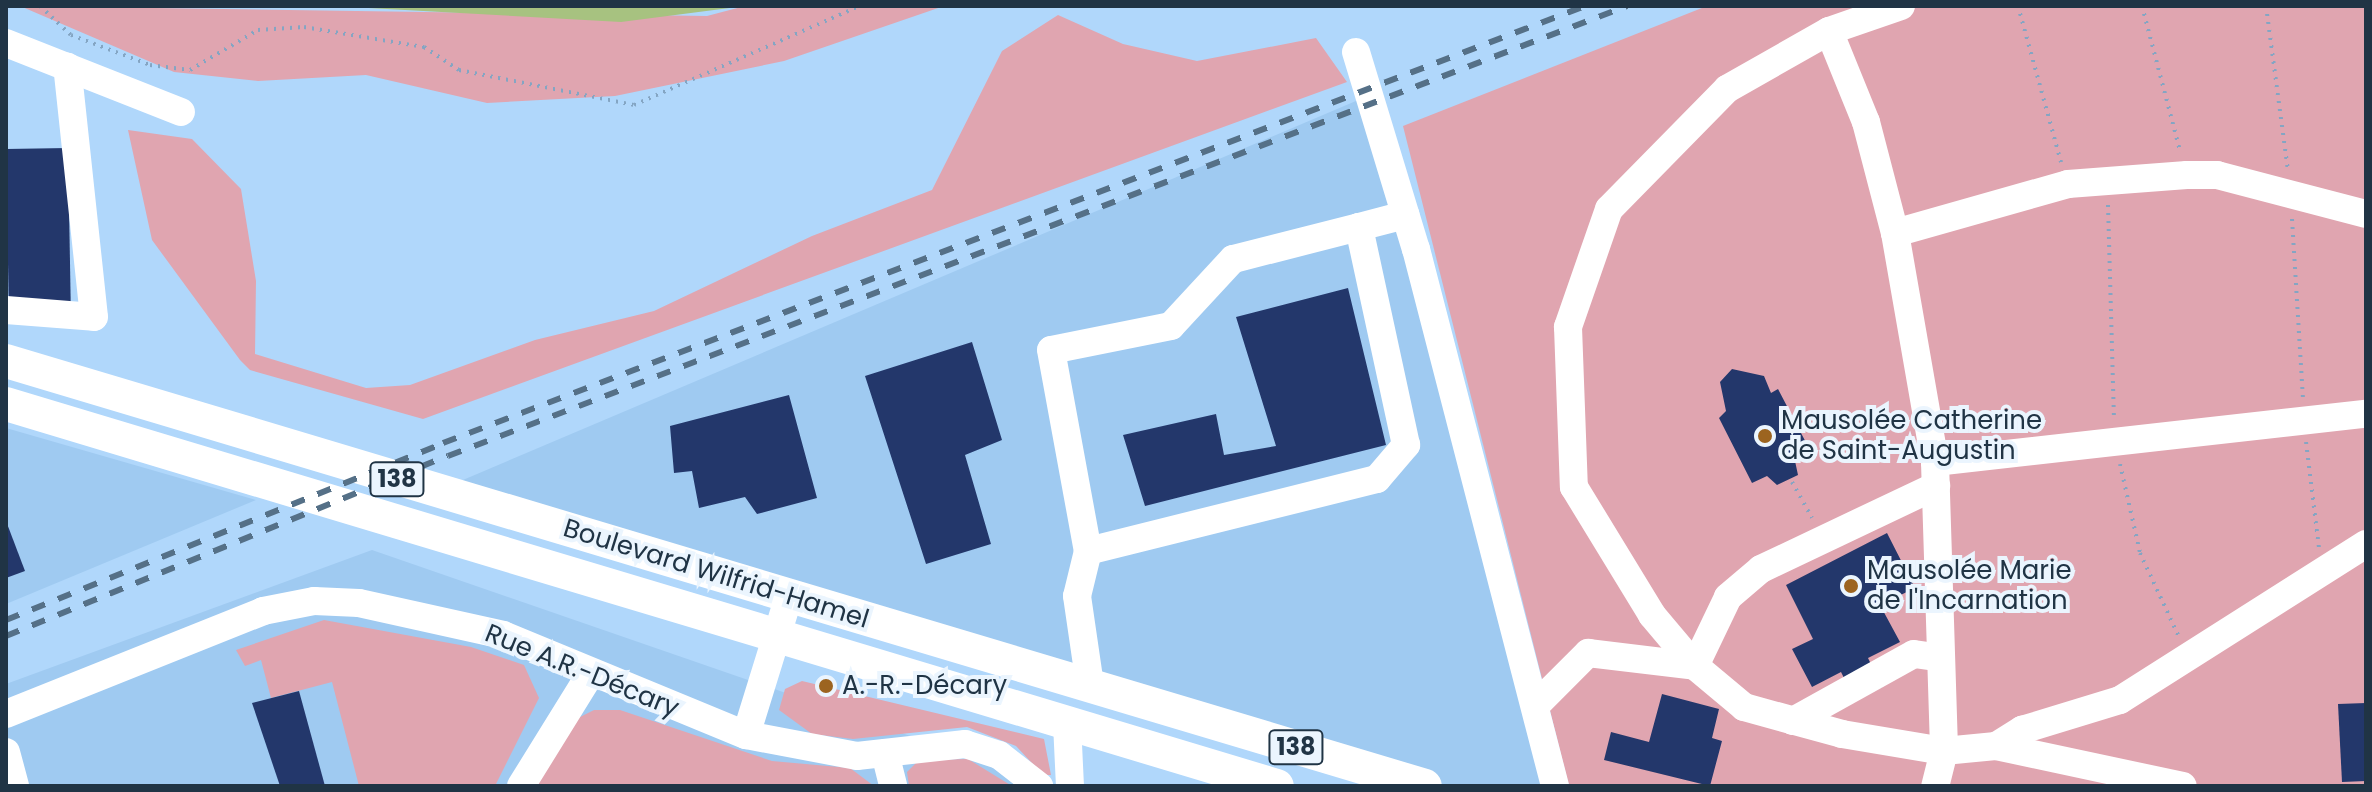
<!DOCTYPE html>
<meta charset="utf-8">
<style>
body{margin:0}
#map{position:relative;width:2372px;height:792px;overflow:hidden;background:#b0d7fb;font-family:Poppins,sans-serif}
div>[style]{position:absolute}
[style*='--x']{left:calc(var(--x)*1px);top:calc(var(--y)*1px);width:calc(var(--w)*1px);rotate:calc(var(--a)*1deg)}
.built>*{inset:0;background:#9fcaf1}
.green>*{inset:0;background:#e0a5b0}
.water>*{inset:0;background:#a7c280}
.building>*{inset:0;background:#23376b;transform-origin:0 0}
.path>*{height:4px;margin-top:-2px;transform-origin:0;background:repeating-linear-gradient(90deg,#84a5c3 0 2px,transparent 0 8px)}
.minor>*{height:28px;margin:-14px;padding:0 14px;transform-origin:14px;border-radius:14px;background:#fff}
.major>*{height:34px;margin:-17px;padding:0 17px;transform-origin:17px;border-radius:17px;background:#fff}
.rail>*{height:6px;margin-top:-3px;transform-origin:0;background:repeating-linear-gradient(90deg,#557087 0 14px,transparent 0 28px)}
.dots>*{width:22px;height:22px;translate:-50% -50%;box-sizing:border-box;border:4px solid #ebf5fe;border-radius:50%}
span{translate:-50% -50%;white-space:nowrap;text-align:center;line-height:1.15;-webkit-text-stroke:8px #ebf5fe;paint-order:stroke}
.shield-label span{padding:2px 6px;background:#ebf5fe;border:2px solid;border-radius:6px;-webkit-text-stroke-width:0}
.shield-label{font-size:24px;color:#203445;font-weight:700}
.poi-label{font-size:26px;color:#203445}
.left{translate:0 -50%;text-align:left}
.street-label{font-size:26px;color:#203445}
.frame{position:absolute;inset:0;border:8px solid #203445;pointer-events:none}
</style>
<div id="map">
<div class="built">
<i style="clip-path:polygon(1363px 98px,1555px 786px,1425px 786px,437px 491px)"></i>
<i style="clip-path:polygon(6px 428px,256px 500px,6px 604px)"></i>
<i style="clip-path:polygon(372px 550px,1055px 786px,6px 786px,6px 684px)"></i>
</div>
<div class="green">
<i style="clip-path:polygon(20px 6px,707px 16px,745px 6px,944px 6px,784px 61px,615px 96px,487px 103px,366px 75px,258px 81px,174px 72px)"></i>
<i style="clip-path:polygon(1707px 6px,2366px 6px,2366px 786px,1569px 786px,1403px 126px)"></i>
<i style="clip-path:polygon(1058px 15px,1123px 44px,1197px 61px,1316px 38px,1347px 82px,423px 419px,250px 370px,240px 360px,152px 240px,128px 130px,192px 139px,241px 189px,256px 281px,255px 354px,366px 388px,410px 385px,535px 340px,654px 311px,812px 236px,932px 190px,1002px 51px)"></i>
<i style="clip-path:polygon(324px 620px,471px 647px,524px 665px,539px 698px,495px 786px,359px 786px,332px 682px,271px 698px,261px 660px,245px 666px,236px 650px)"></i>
<i style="clip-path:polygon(802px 681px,1044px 739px,1051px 775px,1043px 775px,1016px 746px,967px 727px,853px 739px,812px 734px,779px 710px,785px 689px)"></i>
<i style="clip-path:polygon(594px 710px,620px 710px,772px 761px,850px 768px,874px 786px,537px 786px,572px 721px)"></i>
<i style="clip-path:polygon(968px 759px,1012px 786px,909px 786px,907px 772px,919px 760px)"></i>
</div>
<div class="water">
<i style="clip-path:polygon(332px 6px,745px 6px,621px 22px)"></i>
</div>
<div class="building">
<i style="left:68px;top:148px;width:158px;height:62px;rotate:89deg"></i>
<i style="clip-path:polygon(1348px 288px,1386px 445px,1145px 506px,1123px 435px,1216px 414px,1224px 455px,1276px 446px,1236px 317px)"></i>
<i style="clip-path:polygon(972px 342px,1002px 440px,965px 455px,991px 544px,926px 564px,865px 376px)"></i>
<i style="clip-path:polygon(1732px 369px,1764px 376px,1771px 393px,1778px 389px,1812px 454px,1795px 461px,1798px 475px,1777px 485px,1767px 476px,1752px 483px,1719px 418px,1726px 411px,1720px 382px)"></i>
<i style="clip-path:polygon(789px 395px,817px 498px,757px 514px,745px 497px,699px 508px,692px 471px,674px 473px,670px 426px)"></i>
<i style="clip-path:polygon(6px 521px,25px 571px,6px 578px)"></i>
<i style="clip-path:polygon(1887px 533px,1915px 588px,1880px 605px,1900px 642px,1868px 658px,1882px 687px,1855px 700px,1841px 672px,1812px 687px,1792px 649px,1813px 639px,1786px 585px)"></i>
<i style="clip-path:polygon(299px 691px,325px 786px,280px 786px,252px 703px)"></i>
<i style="clip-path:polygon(1662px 694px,1719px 709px,1712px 738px,1722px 741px,1710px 786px,1604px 760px,1611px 732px,1649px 742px)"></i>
<i style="clip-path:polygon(2366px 703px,2366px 781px,2342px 782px,2338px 704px)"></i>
</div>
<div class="path">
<i style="--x:40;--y:6;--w:42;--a:43.1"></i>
<i style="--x:71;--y:35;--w:85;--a:20.8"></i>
<i style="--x:150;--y:65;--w:40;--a:7.1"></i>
<i style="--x:190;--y:70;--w:79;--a:-30.5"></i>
<i style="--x:258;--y:30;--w:46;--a:-3.7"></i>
<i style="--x:304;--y:27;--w:122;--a:9.5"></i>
<i style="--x:424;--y:47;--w:42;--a:33.3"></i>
<i style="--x:459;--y:70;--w:178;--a:11.3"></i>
<i style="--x:634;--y:105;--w:247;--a:-23.7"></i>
<i style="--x:2018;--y:6;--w:162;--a:74.6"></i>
<i style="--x:2142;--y:6;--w:150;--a:75.3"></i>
<i style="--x:2266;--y:6;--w:165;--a:82.4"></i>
<i style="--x:2108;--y:205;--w:215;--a:88.4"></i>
<i style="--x:2292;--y:219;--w:179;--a:86.5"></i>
<i style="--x:2306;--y:442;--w:107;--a:83"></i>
<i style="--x:2120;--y:464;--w:91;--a:77.3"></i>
<i style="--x:2140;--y:553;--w:93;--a:65.1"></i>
<i style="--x:1792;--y:482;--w:41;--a:60.9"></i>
</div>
<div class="minor">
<i style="--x:1901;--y:6;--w:76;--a:160.9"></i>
<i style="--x:1829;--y:31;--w:117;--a:150.4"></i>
<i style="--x:1727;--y:89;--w:168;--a:134.5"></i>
<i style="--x:1609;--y:209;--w:125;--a:109.2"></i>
<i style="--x:1568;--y:327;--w:160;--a:87.9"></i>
<i style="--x:1574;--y:487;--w:150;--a:58.6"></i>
<i style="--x:1652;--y:615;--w:67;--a:49.9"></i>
<i style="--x:1695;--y:666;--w:64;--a:39.9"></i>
<i style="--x:1744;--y:707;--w:102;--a:15.4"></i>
<i style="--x:1842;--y:734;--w:103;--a:9.5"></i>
<i style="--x:1944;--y:751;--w:52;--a:-5.5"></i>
<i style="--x:1996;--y:746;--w:191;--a:12.1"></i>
<i style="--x:1829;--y:31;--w:98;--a:67.9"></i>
<i style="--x:1866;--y:122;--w:115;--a:75.4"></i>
<i style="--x:1895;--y:233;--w:232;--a:80.1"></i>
<i style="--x:1935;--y:462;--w:289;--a:88.2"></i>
<i style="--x:1944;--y:751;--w:36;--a:104"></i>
<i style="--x:6;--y:43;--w:188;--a:21.5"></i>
<i style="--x:1356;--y:52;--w:206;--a:73.1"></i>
<i style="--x:1416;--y:249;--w:555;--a:75.49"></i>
<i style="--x:1359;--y:227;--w:130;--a:165.7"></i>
<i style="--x:1233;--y:259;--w:91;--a:132.8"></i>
<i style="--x:1171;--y:326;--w:122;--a:168.7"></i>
<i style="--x:1051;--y:350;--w:204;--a:79.6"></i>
<i style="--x:1088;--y:551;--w:298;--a:-14"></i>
<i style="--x:1377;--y:479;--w:45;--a:-49.5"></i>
<i style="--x:1406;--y:445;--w:223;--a:-102.2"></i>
<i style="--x:1359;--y:227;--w:48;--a:-14.6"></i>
<i style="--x:1895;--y:233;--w:180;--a:-15.8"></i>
<i style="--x:2068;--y:184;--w:119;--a:-4.3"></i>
<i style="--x:2187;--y:175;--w:30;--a:0"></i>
<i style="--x:2217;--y:175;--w:154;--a:14.7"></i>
<i style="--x:6;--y:310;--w:88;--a:4.5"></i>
<i style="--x:94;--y:317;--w:252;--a:-96.1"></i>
<i style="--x:1935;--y:462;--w:434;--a:-6.4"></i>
<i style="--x:1088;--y:551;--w:46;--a:103.7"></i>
<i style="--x:1077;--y:596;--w:90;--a:81.7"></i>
<i style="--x:1536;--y:705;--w:74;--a:-45"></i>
<i style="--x:1588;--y:653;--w:108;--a:6.9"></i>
<i style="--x:1695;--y:666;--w:76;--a:-64.4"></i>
<i style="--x:1728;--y:597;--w:43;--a:-40.3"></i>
<i style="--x:1761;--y:569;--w:194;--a:-25.4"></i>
<i style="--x:6;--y:714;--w:277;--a:-21.8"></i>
<i style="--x:263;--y:611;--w:52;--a:-11.1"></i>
<i style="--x:314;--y:601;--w:45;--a:2.5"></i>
<i style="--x:359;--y:603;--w:148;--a:12.5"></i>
<i style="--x:503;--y:635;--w:263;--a:22.4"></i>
<i style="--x:746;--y:735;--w:113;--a:10.7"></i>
<i style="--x:857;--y:756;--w:109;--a:-6.3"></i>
<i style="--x:965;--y:744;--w:36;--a:18"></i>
<i style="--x:999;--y:755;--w:51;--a:37.8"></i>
<i style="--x:1793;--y:721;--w:138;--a:-29"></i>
<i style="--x:1914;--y:654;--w:27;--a:8"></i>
<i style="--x:1067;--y:723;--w:63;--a:87.3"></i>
<i style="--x:746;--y:735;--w:145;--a:-72.8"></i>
<i style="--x:1996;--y:746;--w:31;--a:-32"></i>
<i style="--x:2022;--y:730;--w:102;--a:-17"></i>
<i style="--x:2120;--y:700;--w:291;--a:-32.4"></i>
<i style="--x:6;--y:752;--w:35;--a:75"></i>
<i style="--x:885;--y:753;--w:34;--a:76"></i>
<i style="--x:521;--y:786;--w:133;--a:-58.2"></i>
</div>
<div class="major">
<i style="--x:6;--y:361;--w:1481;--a:16.67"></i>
<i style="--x:6;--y:404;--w:1327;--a:16.73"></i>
</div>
<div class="rail">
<i style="--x:6;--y:620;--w:471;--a:-22"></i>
<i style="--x:443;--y:443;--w:1223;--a:-20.94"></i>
<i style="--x:6;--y:636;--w:477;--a:-22.2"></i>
<i style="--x:448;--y:456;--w:1262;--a:-20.89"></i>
</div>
<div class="dots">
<i style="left:1765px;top:436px;background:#9c6420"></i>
<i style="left:1851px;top:586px;background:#9c6420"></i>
<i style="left:826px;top:686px;background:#9c6420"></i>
</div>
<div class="shield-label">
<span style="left:397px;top:479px">138</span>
<span style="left:1296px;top:747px">138</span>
</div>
<div class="poi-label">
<span class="left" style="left:1781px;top:436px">Mausolée Catherine<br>de Saint-Augustin</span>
<span class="left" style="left:1867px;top:586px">Mausolée Marie<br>de l'Incarnation</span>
<span class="left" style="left:842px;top:686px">A.-R.-Décary</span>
</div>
<div class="street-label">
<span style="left:716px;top:574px;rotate:17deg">Boulevard Wilfrid-Hamel</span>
<span style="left:582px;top:671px;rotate:22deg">Rue A.R.-Décary</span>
</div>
<div class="frame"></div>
</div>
